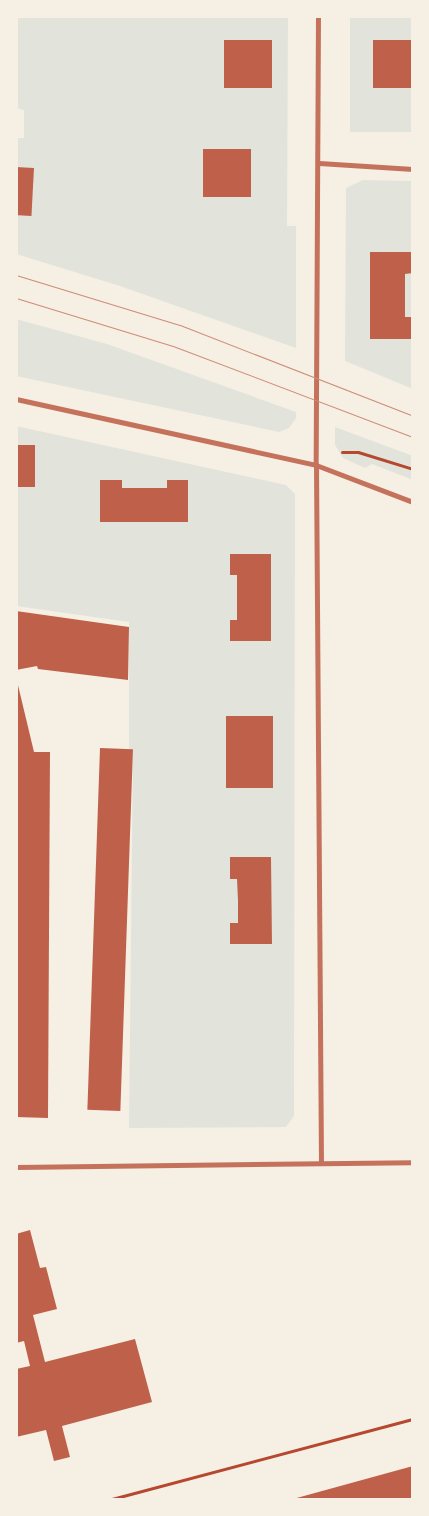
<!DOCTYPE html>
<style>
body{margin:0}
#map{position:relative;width:429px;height:1516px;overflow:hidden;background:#f6efe4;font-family:Figtree,sans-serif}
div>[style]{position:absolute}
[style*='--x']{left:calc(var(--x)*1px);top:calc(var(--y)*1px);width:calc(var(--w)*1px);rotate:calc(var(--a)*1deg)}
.green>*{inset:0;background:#e2e4dc;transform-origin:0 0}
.building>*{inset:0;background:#bf614a;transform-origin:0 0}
.path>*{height:3px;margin:-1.5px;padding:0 1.5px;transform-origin:1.5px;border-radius:1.5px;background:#b5482f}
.minor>*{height:5px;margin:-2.5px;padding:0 2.5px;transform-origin:2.5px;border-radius:2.5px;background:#c5725c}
.tram>*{height:1px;margin:-0.5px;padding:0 0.5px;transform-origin:0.5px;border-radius:0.5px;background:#cf8b77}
span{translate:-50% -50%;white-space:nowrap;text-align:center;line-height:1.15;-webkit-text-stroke:4.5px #f6efe4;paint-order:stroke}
.frame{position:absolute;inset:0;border:18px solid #f6efe4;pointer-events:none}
</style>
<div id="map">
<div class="green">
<i style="clip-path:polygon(16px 16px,288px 16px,287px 226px,296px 226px,296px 348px,120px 286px,16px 254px,16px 138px,24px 138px,24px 110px,16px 108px)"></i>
<i style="left:350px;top:16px;width:63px;height:116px"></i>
<i style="clip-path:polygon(363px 180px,413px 181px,413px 389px,345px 361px,346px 188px)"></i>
<i style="clip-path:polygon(16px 319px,107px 344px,296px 412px,296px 418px,289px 428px,279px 432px,16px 376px)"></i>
<i style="clip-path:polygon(16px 426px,286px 485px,295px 494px,294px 1116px,286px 1127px,129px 1128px,133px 749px,129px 749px,129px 622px,16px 606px)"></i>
<i style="clip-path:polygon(335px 427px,413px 456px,413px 480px,372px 464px,365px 468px,343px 458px,335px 445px)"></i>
</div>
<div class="building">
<i style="left:224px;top:40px;width:48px;height:48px"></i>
<i style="left:373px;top:40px;width:40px;height:48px"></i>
<i style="left:203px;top:149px;width:48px;height:48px"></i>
<i style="left:16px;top:167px;width:18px;height:48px;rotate:3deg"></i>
<i style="clip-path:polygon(370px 252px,413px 252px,413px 273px,405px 274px,405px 317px,413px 317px,413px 339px,370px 339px)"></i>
<i style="left:16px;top:445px;width:19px;height:42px"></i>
<i style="clip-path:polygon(100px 480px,122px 480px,122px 488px,167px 488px,167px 480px,188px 480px,188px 522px,100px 522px)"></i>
<i style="clip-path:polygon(230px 554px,271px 554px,271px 641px,230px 641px,230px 620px,237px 620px,237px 575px,230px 575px)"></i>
<i style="clip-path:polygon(16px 611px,129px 627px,128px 680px,38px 669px,37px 666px,16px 670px)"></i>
<i style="clip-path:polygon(17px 681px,34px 752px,50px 752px,48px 1118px,16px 1117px)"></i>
<i style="left:226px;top:716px;width:47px;height:72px"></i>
<i style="left:100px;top:748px;width:33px;height:362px;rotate:2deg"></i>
<i style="clip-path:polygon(230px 857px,271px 857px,272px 944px,230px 944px,230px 923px,238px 923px,238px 901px,237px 879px,230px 879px)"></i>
<i style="clip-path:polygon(30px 1230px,40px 1268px,46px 1267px,57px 1309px,33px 1315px,45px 1362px,135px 1339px,152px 1402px,62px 1426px,70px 1457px,54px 1461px,46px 1430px,16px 1437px,16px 1369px,30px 1366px,24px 1341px,16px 1343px,16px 1234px)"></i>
<i style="clip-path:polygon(413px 1466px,413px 1500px,293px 1500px,293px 1499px)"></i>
</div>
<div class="path">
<i style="--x:342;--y:452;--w:16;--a:0"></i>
<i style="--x:358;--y:452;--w:58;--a:17.2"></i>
<i style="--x:108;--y:1500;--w:316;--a:-14.9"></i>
</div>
<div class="minor">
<i style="--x:318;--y:16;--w:449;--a:90.3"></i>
<i style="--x:316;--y:465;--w:698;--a:89.59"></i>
<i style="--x:319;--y:163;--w:94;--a:3.7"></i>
<i style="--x:16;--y:399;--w:307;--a:12.4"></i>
<i style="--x:316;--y:465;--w:104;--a:20.9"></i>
<i style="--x:16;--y:1167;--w:397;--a:-0.7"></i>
</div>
<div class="tram">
<i style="--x:16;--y:275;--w:171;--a:17"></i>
<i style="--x:180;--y:325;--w:250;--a:21.3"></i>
<i style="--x:16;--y:298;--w:164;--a:17"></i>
<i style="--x:173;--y:346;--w:257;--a:20.8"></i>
</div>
<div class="frame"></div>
</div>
